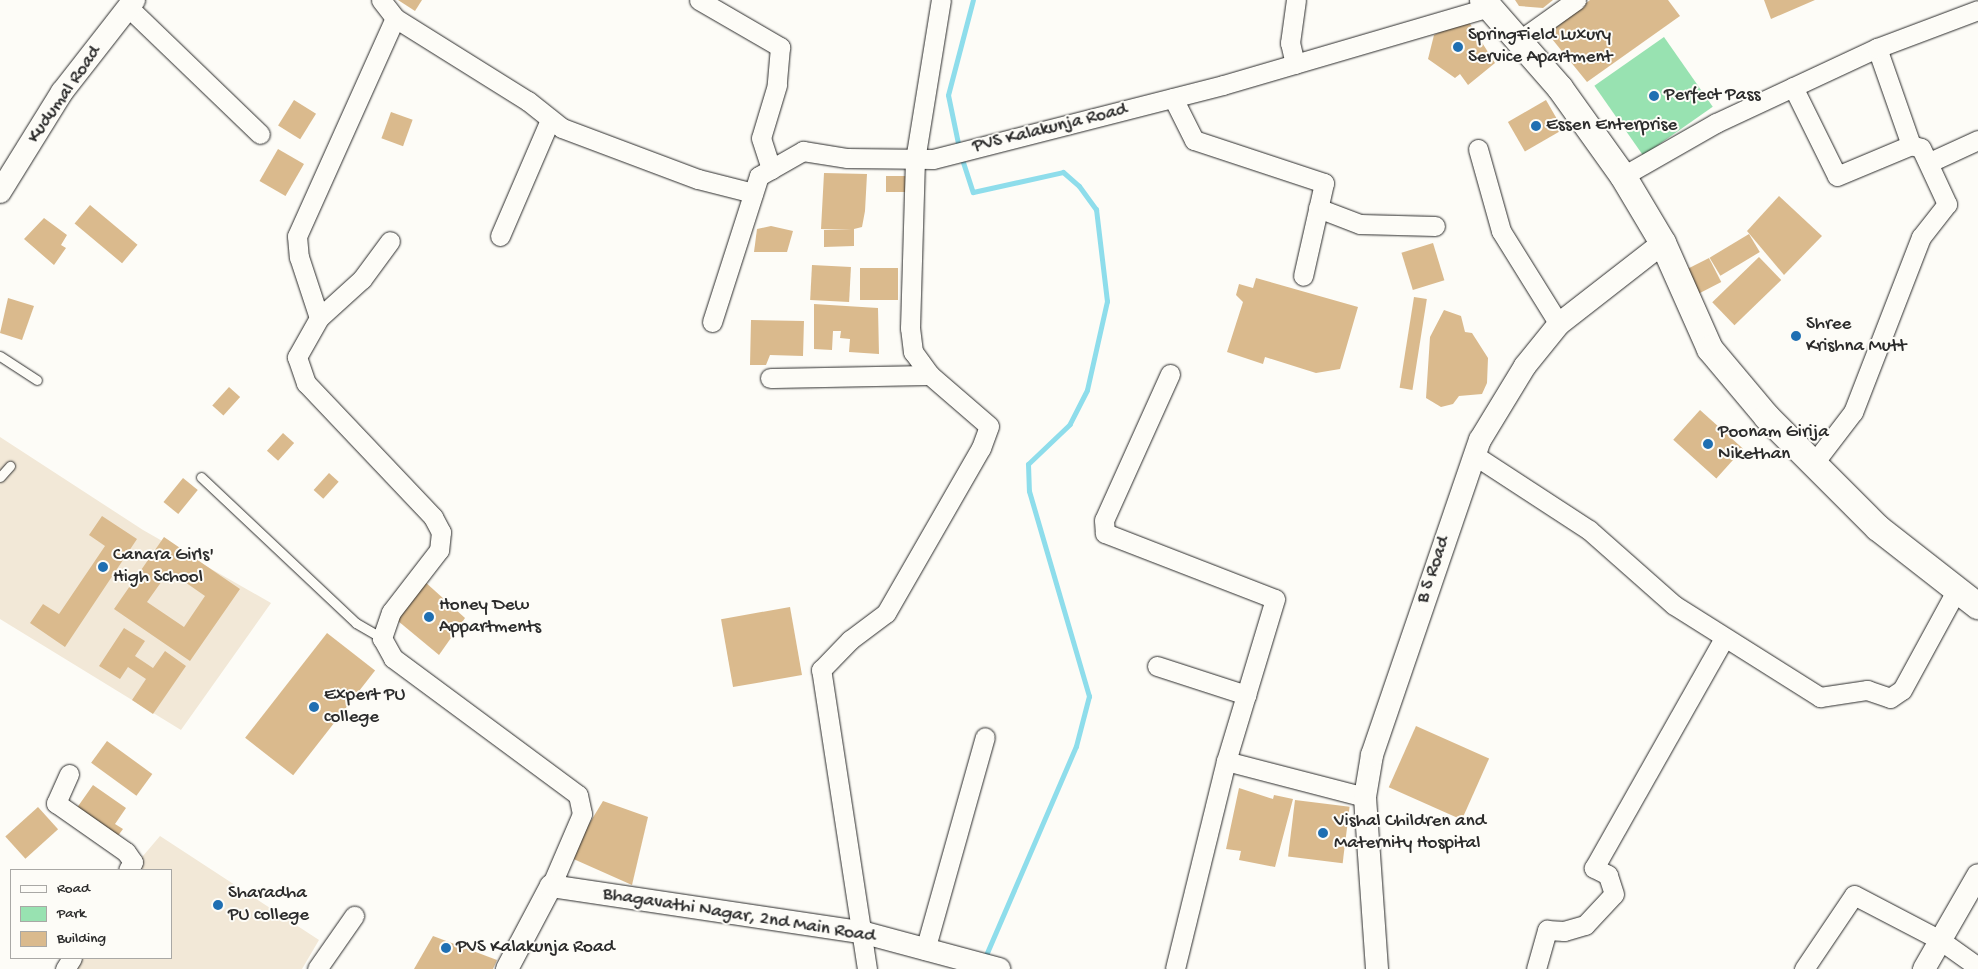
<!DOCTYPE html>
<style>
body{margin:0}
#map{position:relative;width:1978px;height:969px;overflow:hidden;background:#fdfcf7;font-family:"Gochi Hand",sans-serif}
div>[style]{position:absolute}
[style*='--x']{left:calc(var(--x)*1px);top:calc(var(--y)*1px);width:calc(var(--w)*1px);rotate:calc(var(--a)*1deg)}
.built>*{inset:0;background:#f2e8d7}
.green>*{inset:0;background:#98e2b1;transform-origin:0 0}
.stream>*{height:5px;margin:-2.5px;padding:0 2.5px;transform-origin:2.5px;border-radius:2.5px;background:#8eddeb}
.building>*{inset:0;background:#daba8d;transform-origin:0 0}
.roads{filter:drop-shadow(0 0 1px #2b2b2b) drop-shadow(0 0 1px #2b2b2b)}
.service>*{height:9px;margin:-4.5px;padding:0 4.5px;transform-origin:4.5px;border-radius:4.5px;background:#fdfcf7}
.minor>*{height:19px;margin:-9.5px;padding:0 9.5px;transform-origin:9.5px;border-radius:9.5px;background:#fdfcf7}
.tertiary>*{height:22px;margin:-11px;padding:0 11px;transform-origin:11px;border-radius:11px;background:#fdfcf7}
.secondary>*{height:26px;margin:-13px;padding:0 13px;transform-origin:13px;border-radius:13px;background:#fdfcf7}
.dots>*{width:14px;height:14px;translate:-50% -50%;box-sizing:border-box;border:2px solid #fdfcf7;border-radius:50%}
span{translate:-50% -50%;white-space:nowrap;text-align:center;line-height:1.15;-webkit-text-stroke:4px #fdfcf7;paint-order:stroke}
.poi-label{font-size:19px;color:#2b2b2b}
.left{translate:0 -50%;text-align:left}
.street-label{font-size:19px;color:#2b2b2b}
.legend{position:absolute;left:10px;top:869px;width:162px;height:90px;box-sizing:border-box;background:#fdfcf7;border:1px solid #a9a8a5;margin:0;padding:6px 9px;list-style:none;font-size:15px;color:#2b2b2b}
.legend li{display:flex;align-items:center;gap:10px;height:25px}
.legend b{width:25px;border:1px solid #a9a8a5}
</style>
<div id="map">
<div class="built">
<i style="clip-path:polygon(0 437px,143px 530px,271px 603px,181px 730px,0 619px)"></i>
<i style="clip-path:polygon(160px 836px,319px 940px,302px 969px,65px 969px,64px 958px,171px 958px,171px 870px,131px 870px)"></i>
</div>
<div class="green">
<i style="left:1664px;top:37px;width:85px;height:85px;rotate:55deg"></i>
</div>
<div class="stream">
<i style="--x:959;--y:148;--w:54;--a:-101.7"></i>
<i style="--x:948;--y:95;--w:98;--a:-75.3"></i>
<i style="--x:961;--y:156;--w:38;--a:72"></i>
<i style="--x:973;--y:192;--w:92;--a:-12.5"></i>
<i style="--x:1063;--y:172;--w:21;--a:41"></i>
<i style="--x:1079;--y:186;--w:29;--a:54"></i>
<i style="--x:1096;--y:209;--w:93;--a:83.2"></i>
<i style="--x:1107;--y:301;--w:91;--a:102.7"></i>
<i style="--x:1087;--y:390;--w:38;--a:117"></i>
<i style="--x:1070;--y:424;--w:58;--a:136.4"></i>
<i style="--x:1028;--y:464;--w:27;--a:88"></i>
<i style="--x:1029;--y:491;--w:214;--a:73.7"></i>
<i style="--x:1089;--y:696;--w:52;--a:104.6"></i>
<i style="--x:1076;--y:746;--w:233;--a:113.3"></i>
</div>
<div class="building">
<i style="clip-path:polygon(398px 0,422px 0,415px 11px)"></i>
<i style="clip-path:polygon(1515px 0,1553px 0,1543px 8px,1519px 6px)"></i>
<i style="clip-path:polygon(1590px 0,1668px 0,1680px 16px,1587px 82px,1548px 34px)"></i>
<i style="clip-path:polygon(1764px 0,1815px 0,1771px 19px)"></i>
<i style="clip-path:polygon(1467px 19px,1495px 63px,1468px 85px,1460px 74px,1455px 78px,1428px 59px,1434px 35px)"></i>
<i style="left:294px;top:100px;width:26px;height:30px;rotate:32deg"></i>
<i style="left:1546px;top:100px;width:34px;height:44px;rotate:60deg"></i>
<i style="left:391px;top:112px;width:23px;height:28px;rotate:20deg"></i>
<i style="left:278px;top:149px;width:30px;height:37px;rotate:30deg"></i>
<i style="clip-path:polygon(824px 173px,867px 174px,865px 211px,862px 227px,854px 229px,854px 246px,824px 247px,824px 230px,852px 230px,821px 229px)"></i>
<i style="left:886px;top:176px;width:21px;height:16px"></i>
<i style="clip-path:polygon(1779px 196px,1822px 236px,1784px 275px,1747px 231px)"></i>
<i style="left:90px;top:205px;width:62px;height:24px;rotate:40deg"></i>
<i style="clip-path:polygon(44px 218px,67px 235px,61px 245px,66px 248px,54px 265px,24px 239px)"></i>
<i style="clip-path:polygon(771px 226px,793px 231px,787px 252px,754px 252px,757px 229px)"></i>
<i style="left:1749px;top:234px;width:21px;height:46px;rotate:59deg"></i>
<i style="left:1433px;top:243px;width:39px;height:33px;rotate:73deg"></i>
<i style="left:1759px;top:257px;width:32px;height:65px;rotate:46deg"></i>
<i style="left:1709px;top:258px;width:27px;height:25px;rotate:63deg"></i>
<i style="left:812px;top:265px;width:39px;height:35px;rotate:3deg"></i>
<i style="left:860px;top:268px;width:38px;height:32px"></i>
<i style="clip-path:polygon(1256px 278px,1358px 307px,1340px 369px,1316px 373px,1265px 357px,1263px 364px,1227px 352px,1243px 302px,1236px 295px,1239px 284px,1253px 288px)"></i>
<i style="left:1414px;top:297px;width:13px;height:92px;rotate:9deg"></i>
<i style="clip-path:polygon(8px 298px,34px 306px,22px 340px,0 333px)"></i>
<i style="clip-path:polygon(814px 304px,878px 308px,879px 354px,849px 352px,850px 339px,840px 338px,841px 331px,833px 331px,832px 350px,814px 349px)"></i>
<i style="clip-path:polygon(1444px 310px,1461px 316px,1465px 332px,1472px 333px,1488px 358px,1487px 383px,1482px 394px,1459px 396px,1453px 404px,1441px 407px,1426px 398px,1430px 337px)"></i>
<i style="clip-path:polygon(751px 320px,804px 321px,803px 356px,770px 355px,766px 365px,750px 365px)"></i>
<i style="left:229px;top:387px;width:15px;height:25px;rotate:42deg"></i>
<i style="left:1700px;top:410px;width:58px;height:40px;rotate:42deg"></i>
<i style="left:283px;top:433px;width:15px;height:24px;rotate:42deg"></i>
<i style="left:329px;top:473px;width:13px;height:23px;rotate:42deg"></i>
<i style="left:183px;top:478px;width:19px;height:31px;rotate:39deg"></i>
<i style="clip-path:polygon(102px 516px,137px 539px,65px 647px,30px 623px,43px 604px,59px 614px,105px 546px,89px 535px)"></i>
<i style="clip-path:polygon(evenodd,164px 537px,240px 589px,190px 661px,114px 609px,164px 537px,169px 571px,205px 596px,184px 627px,147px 602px,169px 571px)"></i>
<i style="clip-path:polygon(424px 581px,465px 618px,439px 655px,392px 616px)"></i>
<i style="left:790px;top:607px;width:69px;height:70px;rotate:80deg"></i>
<i style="clip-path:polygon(124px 628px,145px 641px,135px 656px,153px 668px,165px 651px,186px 666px,153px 714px,132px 700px,146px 679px,128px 667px,120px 679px,99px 666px)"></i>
<i style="left:327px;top:633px;width:61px;height:133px;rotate:38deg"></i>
<i style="left:1416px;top:726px;width:80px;height:67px;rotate:24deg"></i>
<i style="left:107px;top:741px;width:56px;height:27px;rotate:36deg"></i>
<i style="clip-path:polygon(93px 785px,126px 808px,115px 824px,123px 829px,114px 841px,74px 812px)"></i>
<i style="clip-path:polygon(1239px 788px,1273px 799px,1274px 795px,1293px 799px,1275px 867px,1239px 860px,1241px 851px,1226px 849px)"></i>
<i style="left:1295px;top:800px;width:55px;height:57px;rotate:7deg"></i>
<i style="clip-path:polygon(603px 801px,648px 817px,632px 885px,569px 857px)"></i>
<i style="left:38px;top:807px;width:30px;height:44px;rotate:48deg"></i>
<i style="clip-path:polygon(433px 936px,497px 960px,493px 969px,414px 969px)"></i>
</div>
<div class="roads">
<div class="service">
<i style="--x:0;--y:356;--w:44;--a:33"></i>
<i style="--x:0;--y:477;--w:15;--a:-48"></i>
<i style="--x:201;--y:477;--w:213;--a:43.3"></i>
<i style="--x:356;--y:623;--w:30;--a:30"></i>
</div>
<div class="minor">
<i style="--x:381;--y:0;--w:23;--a:52"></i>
<i style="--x:395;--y:18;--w:157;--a:32"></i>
<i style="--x:528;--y:101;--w:43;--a:38.5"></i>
<i style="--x:562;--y:128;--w:145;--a:20.6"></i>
<i style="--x:698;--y:179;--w:57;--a:14.3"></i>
<i style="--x:699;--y:0;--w:94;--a:30.1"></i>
<i style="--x:780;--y:47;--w:38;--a:95"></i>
<i style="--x:777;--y:85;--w:55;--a:106.8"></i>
<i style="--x:761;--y:138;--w:33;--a:72"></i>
<i style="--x:128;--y:7;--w:183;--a:43.9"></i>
<i style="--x:395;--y:18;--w:239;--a:114.2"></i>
<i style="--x:297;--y:236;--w:21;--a:85"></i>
<i style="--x:299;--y:257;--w:64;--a:71.8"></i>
<i style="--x:319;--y:318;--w:45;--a:119.4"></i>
<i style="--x:297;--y:357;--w:28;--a:71"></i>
<i style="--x:306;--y:383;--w:185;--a:46.5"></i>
<i style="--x:433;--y:517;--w:17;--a:62"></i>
<i style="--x:441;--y:532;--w:18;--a:96"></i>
<i style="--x:439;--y:550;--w:78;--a:127.7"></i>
<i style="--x:391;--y:612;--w:28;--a:109"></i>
<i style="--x:382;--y:638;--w:23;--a:61"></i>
<i style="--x:393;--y:658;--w:230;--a:36.5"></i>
<i style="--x:578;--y:795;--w:19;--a:78"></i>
<i style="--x:582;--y:814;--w:78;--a:113.3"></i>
<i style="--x:1520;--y:40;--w:69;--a:-35.5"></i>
<i style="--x:1877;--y:48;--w:103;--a:70.7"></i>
<i style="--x:1295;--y:64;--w:22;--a:-103"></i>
<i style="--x:1290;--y:43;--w:43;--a:-82.1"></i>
<i style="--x:1793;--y:87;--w:99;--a:63.7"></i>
<i style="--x:1837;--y:176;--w:80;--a:-22.7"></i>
<i style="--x:1911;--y:145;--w:10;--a:17"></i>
<i style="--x:1921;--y:148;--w:62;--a:65.1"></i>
<i style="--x:1947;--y:204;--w:42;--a:128.2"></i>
<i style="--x:1921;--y:237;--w:188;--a:111.2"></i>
<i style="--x:1853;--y:412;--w:64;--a:127.4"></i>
<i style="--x:1173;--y:98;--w:47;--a:63.4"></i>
<i style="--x:1194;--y:140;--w:137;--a:18.3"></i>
<i style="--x:1324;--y:183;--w:95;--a:102.7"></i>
<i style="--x:1478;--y:149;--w:85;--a:74.3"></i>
<i style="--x:1501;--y:231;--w:110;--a:58.1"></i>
<i style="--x:1930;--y:162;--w:53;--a:-24.6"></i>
<i style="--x:1623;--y:176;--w:107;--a:-29.7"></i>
<i style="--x:1716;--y:123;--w:178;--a:-25"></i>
<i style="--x:1877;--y:48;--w:108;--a:-20.6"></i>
<i style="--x:1318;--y:208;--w:45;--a:20.9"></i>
<i style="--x:1360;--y:224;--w:75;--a:1.5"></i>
<i style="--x:500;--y:236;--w:126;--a:-66.7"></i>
<i style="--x:319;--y:318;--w:58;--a:-42.2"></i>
<i style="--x:362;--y:279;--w:47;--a:-53.6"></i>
<i style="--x:712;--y:322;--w:153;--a:-72.2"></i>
<i style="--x:759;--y:176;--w:51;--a:-29.6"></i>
<i style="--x:803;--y:151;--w:45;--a:9"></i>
<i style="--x:847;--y:158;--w:86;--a:0.7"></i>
<i style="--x:933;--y:159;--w:299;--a:-14.3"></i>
<i style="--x:1223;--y:85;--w:277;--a:-16.3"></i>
<i style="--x:1170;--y:374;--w:160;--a:114.3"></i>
<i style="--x:1104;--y:520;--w:13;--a:86"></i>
<i style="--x:1105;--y:533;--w:182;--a:21.2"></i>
<i style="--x:1275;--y:599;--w:169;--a:106.8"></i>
<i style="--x:1226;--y:761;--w:214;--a:103.8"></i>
<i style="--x:770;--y:378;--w:160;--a:-1.1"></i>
<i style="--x:1474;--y:455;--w:137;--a:33.1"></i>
<i style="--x:1589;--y:530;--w:113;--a:41.4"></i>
<i style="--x:1674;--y:605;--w:173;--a:32.2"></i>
<i style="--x:1820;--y:697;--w:48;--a:-8.5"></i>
<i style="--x:1867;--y:690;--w:24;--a:19"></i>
<i style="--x:1890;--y:698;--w:14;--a:-34"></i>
<i style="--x:1902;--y:690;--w:113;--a:-61.4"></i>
<i style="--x:1157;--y:666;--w:94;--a:18"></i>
<i style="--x:1226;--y:761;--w:144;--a:14.5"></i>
<i style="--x:69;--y:774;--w:32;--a:114"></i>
<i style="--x:56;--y:803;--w:85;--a:35"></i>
<i style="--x:126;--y:852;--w:12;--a:55"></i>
<i style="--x:133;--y:862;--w:9;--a:122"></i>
<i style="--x:925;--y:950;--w:221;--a:-74.3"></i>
<i style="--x:65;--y:969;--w:13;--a:-58"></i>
<i style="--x:317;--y:969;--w:65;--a:-55.1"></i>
<i style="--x:867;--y:969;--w:303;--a:-98.7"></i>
<i style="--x:821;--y:670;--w:42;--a:-46"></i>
<i style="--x:850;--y:640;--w:45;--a:-36.9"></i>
<i style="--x:886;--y:613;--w:190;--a:-60.1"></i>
<i style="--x:981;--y:448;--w:23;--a:-70"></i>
<i style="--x:989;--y:426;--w:78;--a:-139.2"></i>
<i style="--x:930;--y:375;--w:29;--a:-126"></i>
<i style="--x:913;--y:352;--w:24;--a:-97"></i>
<i style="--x:910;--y:328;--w:168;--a:-88.3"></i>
<i style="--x:915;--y:160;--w:162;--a:-80.8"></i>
<i style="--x:1536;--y:969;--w:41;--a:-74.2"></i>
<i style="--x:1547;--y:930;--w:17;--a:3"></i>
<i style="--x:1564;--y:931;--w:22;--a:-16"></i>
<i style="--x:1585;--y:925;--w:42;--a:-46.9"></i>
<i style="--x:1614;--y:894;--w:20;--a:-108"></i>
<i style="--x:1608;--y:875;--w:16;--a:-153"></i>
<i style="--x:1594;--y:868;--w:264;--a:-60.5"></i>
<i style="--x:1804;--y:969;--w:89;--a:-56"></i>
<i style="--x:1854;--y:895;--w:97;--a:27.6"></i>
<i style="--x:1940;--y:940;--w:47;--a:35.4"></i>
</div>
<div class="tertiary">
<i style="--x:0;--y:192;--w:118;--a:-58.2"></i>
<i style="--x:62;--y:92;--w:117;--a:-52"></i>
<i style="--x:507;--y:969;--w:94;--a:-62.1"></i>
<i style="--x:551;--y:886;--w:317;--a:8.5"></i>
<i style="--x:865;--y:933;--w:139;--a:15"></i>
<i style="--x:1377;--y:969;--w:172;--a:-94"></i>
<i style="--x:1365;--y:797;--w:43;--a:-80.5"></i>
<i style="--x:1372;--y:755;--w:333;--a:-71.1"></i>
<i style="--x:1480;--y:440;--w:87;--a:-58.7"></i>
<i style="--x:1525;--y:366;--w:54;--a:-51"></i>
<i style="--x:1559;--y:324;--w:132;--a:-37.9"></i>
<i style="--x:1924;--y:969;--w:108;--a:-60.1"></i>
</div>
<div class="secondary">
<i style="--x:1483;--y:0;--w:117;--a:48.8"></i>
<i style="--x:1560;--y:88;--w:108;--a:54.4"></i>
<i style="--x:1623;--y:176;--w:78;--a:59.2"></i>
<i style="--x:1663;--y:243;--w:116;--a:66.1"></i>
<i style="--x:1710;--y:349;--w:89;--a:50"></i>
<i style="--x:1767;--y:417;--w:157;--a:45"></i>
<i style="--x:1878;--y:528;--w:127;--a:38"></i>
</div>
</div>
<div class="dots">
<i style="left:1458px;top:47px;background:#1f6fb2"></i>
<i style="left:1654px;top:96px;background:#1f6fb2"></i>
<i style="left:1536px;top:126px;background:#1f6fb2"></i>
<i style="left:1796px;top:336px;background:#1f6fb2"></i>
<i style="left:1708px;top:444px;background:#1f6fb2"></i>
<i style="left:103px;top:567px;background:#1f6fb2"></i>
<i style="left:429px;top:617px;background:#1f6fb2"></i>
<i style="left:314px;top:707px;background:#1f6fb2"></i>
<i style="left:1323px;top:833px;background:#1f6fb2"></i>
<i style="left:218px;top:905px;background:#1f6fb2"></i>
<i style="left:446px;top:948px;background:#1f6fb2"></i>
</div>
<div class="poi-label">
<span class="left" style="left:1468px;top:47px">SpringField Luxury<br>Service Apartment</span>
<span class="left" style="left:1664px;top:96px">Perfect Pass</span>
<span class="left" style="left:1546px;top:126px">Essen Enterprise</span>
<span class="left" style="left:1806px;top:336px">Shree<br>Krishna Mutt</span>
<span class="left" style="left:1718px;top:444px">Poonam Girija<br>Nikethan</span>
<span class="left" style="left:113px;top:567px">Canara Girls'<br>High School</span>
<span class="left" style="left:439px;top:617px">Honey Dew<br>Appartments</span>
<span class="left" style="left:324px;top:707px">Expert PU<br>college</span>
<span class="left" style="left:1334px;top:833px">Vishal Children and<br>Maternity Hospital</span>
<span class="left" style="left:228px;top:905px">Sharadha<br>PU college</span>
<span class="left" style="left:456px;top:948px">PVS Kalakunja Road</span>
</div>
<div class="street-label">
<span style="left:65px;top:95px;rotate:-55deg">Kudumal Road</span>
<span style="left:1050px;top:129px;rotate:-14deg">PVS Kalakunja Road</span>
<span style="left:1434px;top:570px;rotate:-71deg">B S Road</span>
<span style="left:739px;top:916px;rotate:9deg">Bhagavathi Nagar, 2nd Main Road</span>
</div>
<ul class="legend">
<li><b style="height:6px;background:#fdfcf7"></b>Road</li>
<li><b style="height:14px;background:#98e2b1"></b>Park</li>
<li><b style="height:14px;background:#daba8d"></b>Building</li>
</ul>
</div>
